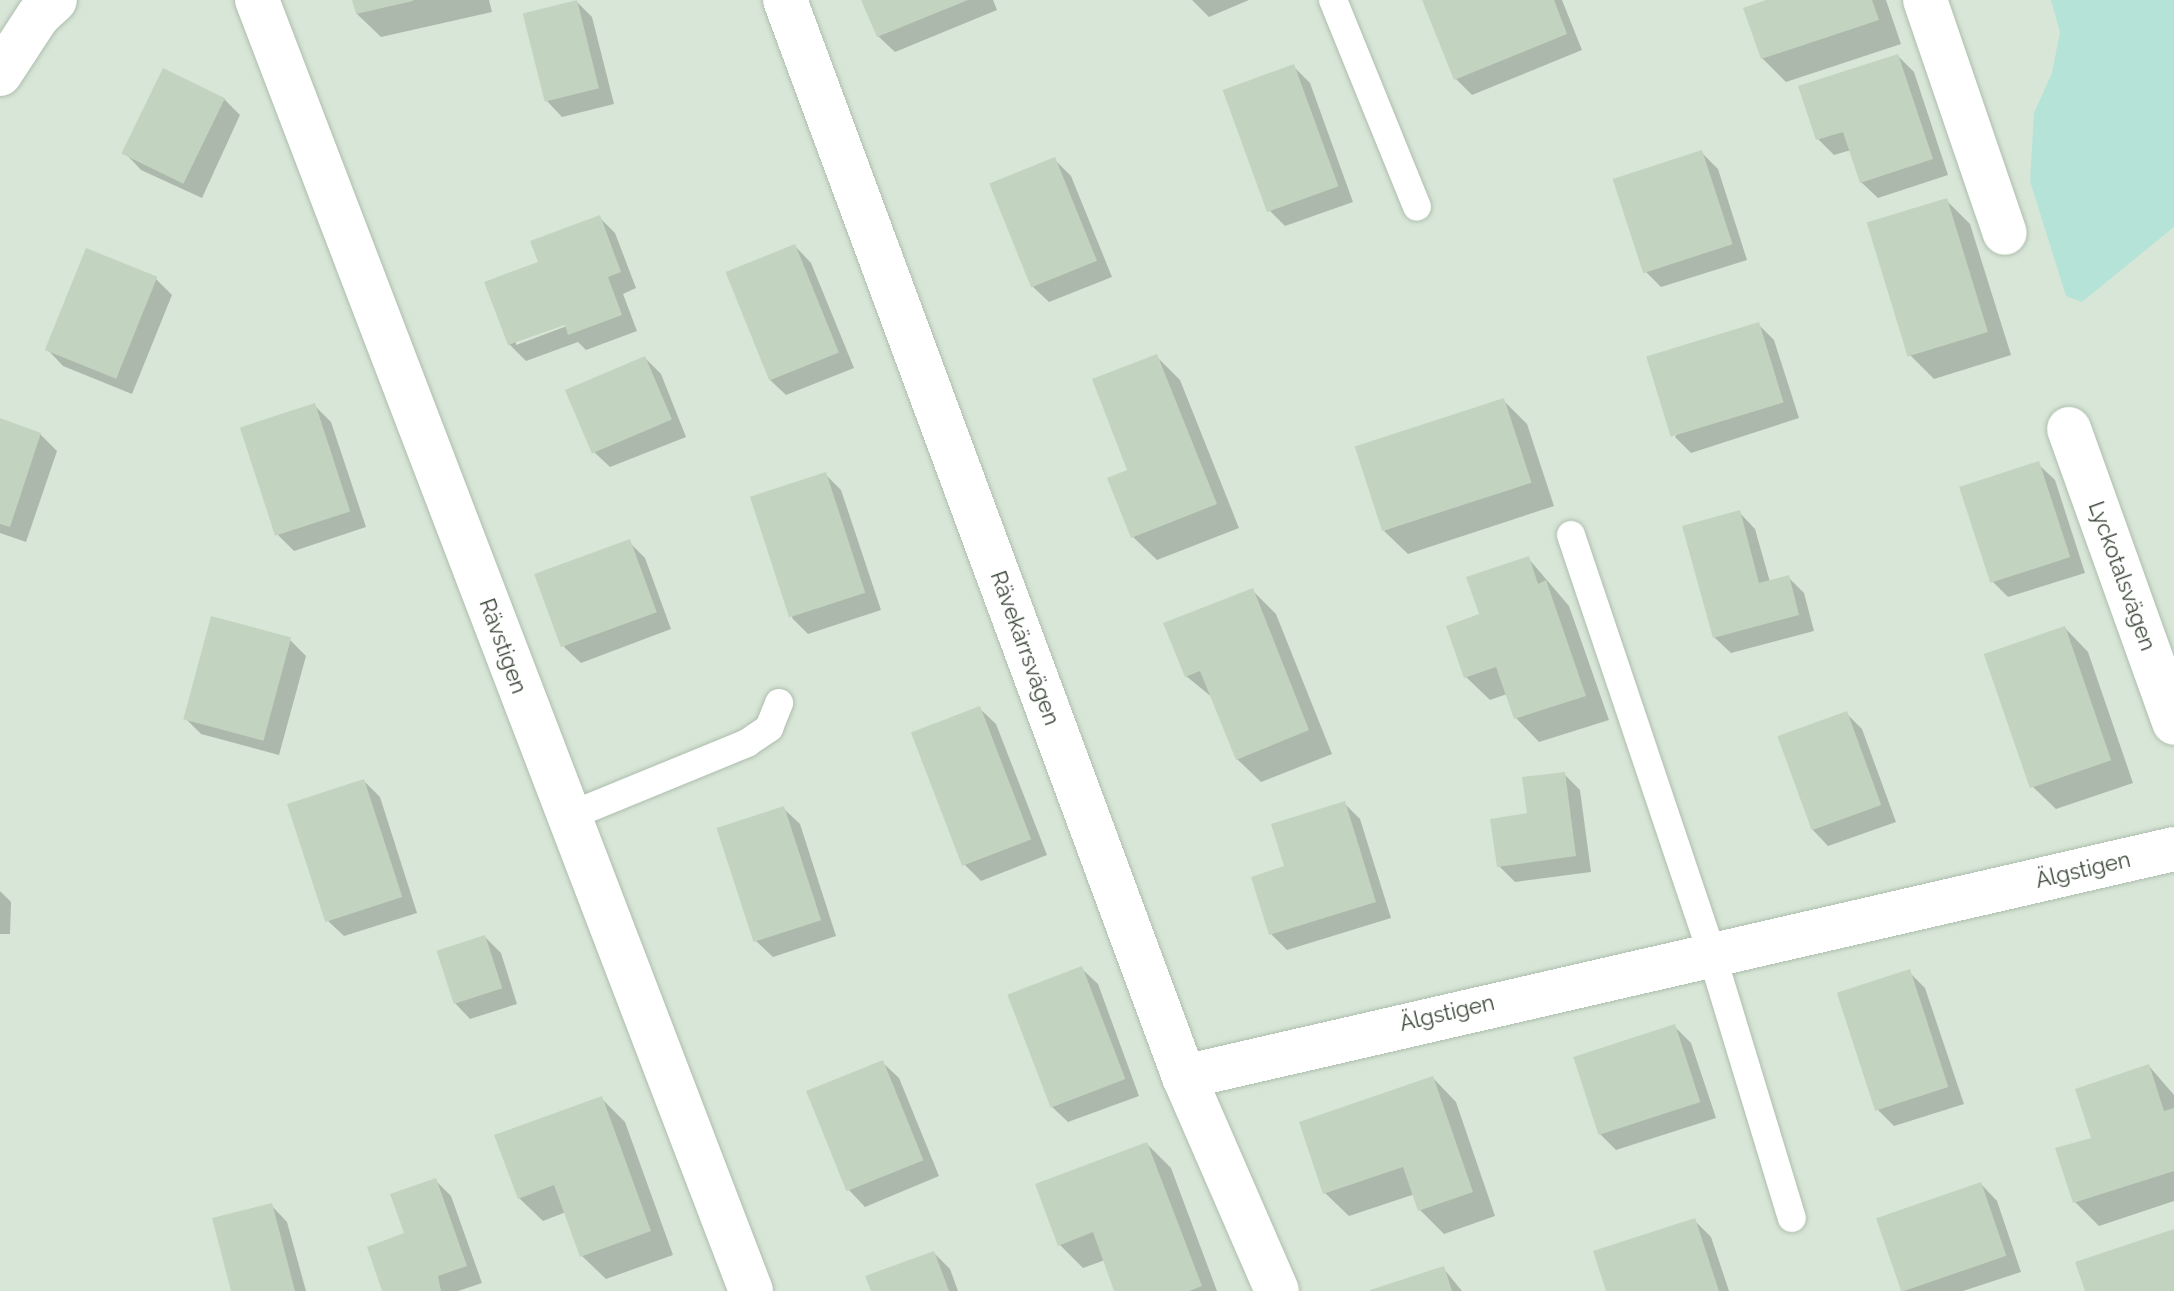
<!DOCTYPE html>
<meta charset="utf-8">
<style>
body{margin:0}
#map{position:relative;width:2174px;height:1291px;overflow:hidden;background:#e9f3e9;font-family:Raleway,sans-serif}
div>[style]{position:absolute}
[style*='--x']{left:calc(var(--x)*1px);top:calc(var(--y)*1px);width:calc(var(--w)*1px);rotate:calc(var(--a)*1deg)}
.residential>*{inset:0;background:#d8e6d8;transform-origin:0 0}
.green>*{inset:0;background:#b6e3d8}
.shadow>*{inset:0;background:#0003}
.building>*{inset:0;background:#c2d4c0;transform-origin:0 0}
.roads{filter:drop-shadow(0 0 2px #adbead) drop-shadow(0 0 2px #adbead)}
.service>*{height:28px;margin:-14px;padding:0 14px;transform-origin:14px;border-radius:14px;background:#fff}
.minor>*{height:44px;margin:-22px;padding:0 22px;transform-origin:22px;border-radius:22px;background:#fff}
span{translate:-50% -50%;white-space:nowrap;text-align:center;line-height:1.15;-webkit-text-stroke:6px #fff;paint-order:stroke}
.street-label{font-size:22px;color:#3a4638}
</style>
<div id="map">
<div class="residential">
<i style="left:0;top:0;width:2174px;height:1291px"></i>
</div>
<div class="green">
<i style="clip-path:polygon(2051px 0,2174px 0,2174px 227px,2082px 302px,2066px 296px,2030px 181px,2034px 113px,2052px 73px,2060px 32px)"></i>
</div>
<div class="shadow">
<i style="clip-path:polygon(354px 0,489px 0,492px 12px,381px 37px,357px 14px)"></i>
<i style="clip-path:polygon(864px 0,993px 0,997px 10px,895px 52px,878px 36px)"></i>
<i style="clip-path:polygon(1192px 0,1249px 0,1209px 17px)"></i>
<i style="clip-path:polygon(1428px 0,1562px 0,1582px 50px,1472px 95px,1456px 79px)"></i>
<i style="clip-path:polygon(1772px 0,1886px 0,1901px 44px,1786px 82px,1762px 58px)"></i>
<i style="clip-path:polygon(576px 1px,592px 17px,614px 104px,562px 117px,546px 100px)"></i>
<i style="clip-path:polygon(1898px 56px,1914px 72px,1948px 175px,1878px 198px,1861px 182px,1851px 150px,1834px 155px,1818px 139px)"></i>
<i style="clip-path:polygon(1294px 67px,1310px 83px,1353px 202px,1285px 226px,1269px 210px)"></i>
<i style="clip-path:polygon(224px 99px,240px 115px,202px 198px,141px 170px,125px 153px)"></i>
<i style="clip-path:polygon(1702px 153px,1718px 169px,1747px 260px,1661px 287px,1645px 271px)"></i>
<i style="clip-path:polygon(1055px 160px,1071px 176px,1112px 277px,1049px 302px,1032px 286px)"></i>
<i style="clip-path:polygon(1946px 200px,1970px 224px,2011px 355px,1934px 379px,1910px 355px)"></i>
<i style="clip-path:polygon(evenodd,599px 217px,615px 233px,636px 288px,623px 294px,637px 331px,586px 350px,578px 342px,526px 361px,509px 344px,541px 263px,599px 217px,573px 319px,575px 323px,516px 345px,516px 341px,573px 319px)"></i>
<i style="clip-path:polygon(795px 246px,811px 263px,854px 368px,786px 395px,769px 379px)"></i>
<i style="clip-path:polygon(156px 279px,172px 295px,132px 394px,63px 366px,47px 349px)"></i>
<i style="clip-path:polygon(1758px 324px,1774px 340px,1799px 418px,1691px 453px,1675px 437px)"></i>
<i style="clip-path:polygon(1156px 356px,1180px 380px,1239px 528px,1157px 560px,1133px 537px,1130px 471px)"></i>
<i style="clip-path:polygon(645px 358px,661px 374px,686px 437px,610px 467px,593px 451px)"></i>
<i style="clip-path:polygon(1503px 400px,1527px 424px,1554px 506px,1408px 554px,1384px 531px)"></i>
<i style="clip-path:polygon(315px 406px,331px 422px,366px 527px,294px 551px,278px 535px)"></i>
<i style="clip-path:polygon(0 421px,40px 434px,57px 451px,26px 542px,0 533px)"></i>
<i style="clip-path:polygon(2038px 464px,2055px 480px,2085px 573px,2008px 597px,1992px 581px)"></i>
<i style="clip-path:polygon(825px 474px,841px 490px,881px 610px,808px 634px,792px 618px)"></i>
<i style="clip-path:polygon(1739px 512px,1755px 529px,1770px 582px,1788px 577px,1804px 593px,1814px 631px,1731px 653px,1714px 637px)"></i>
<i style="clip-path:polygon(629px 542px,645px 558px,671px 629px,581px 663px,564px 647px)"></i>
<i style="clip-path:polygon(1528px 558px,1569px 606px,1609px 720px,1539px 742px,1516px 718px,1507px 694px,1490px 700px,1466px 677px,1482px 615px)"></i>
<i style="clip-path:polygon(1252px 590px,1276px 614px,1332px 754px,1261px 782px,1237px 759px,1213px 698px,1186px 676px)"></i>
<i style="clip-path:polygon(2065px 628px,2088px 652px,2133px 783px,2056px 809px,2032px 786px)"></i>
<i style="clip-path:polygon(290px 640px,306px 656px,279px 755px,201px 734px,185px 718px)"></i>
<i style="clip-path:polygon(979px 708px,996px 724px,1047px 855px,981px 881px,965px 865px)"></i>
<i style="clip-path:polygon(1846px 713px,1862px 729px,1896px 822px,1828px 846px,1812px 829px)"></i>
<i style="clip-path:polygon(1564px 774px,1580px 790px,1591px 872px,1515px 882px,1499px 866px,1529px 815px)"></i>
<i style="clip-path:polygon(364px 781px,380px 797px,417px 913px,344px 936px,327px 920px)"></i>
<i style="clip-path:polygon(1344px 803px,1360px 819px,1391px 918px,1287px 950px,1271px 934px,1286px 868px)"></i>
<i style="clip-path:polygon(783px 808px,800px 824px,836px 936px,773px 957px,756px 941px)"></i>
<i style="clip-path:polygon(0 891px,11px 902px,10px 934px,0 934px)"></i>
<i style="clip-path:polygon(485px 937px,501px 953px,517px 1004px,470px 1019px,454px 1002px)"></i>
<i style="clip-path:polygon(1081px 968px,1098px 984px,1139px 1096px,1068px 1122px,1051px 1106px)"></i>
<i style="clip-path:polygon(1909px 972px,1925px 988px,1964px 1104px,1894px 1126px,1878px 1110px)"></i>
<i style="clip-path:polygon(1675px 1027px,1691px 1043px,1716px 1118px,1616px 1150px,1600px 1134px)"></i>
<i style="clip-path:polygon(882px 1062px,899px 1078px,939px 1176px,865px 1207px,849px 1190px)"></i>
<i style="clip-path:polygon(2149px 1066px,2174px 1095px,2174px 1201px,2099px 1226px,2075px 1202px,2058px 1150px,2093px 1139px)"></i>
<i style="clip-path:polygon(1433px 1078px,1456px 1102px,1495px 1216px,1444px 1234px,1420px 1210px,1415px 1194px,1349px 1216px,1325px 1193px)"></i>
<i style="clip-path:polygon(601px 1098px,625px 1122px,673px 1255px,606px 1279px,582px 1256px,566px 1212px,543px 1221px,519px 1198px)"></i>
<i style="clip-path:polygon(1147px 1144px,1171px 1168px,1217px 1291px,1117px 1291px,1105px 1260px,1083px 1268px,1060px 1245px)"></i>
<i style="clip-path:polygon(435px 1180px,451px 1196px,482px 1283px,458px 1291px,384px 1291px)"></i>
<i style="clip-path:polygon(1981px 1184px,1997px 1201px,2021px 1272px,1963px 1291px,1904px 1291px)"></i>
<i style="clip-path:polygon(271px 1205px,287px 1222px,306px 1291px,233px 1291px)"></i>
<i style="clip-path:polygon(1695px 1221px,1711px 1237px,1729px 1291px,1608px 1291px)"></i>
<i style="clip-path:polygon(934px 1253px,950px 1269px,958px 1291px,873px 1291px)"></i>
<i style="clip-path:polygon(1444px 1269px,1462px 1291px,1375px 1291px)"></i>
</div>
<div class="building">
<i style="clip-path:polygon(352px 0,413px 0,413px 1px,356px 14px)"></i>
<i style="left:577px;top:0;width:91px;height:56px;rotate:76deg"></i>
<i style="clip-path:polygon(861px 0,968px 0,877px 37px)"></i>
<i style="clip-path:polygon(1422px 0,1554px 0,1567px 34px,1454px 80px)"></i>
<i style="clip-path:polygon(1766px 0,1872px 0,1879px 20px,1761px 59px,1743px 8px)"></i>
<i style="clip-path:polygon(1898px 54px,1933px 159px,1860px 183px,1843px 132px,1816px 140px,1798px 86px)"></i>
<i style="left:1294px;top:64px;width:130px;height:76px;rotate:70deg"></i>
<i style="left:163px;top:68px;width:69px;height:95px;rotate:26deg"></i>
<i style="left:1702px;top:150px;width:99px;height:94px;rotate:72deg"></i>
<i style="left:1055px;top:157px;width:112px;height:71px;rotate:68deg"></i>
<i style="left:1947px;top:198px;width:140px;height:84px;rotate:73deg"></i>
<i style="clip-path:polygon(600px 215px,621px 272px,608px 277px,622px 315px,568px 335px,565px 325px,508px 345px,484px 282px,538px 262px,530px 241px)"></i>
<i style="left:795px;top:244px;width:117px;height:75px;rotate:68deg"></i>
<i style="left:86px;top:248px;width:77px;height:110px;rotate:22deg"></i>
<i style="left:1759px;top:322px;width:84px;height:118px;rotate:73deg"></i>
<i style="clip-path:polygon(1157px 354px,1217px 504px,1131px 538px,1107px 478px,1127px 470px,1092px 379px)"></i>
<i style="left:645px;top:356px;width:69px;height:87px;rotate:67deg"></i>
<i style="left:1504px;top:398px;width:89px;height:157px;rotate:72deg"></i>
<i style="left:315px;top:403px;width:114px;height:79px;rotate:72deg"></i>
<i style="clip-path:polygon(0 418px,41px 433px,10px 527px,0 524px)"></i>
<i style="left:2039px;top:461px;width:101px;height:84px;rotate:72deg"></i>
<i style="left:826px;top:472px;width:127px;height:80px;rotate:72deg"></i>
<i style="clip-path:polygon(1740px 510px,1759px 583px,1789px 575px,1799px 615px,1713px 638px,1682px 526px)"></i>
<i style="left:630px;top:539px;width:78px;height:102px;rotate:70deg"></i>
<i style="clip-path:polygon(1529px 556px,1538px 584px,1546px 580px,1586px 696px,1514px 719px,1496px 667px,1464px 678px,1446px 626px,1479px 614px,1466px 577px)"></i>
<i style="clip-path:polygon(1253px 588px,1309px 730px,1236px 760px,1200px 671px,1185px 677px,1163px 623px)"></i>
<i style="left:211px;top:616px;width:83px;height:107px;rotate:15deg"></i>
<i style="left:2065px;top:626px;width:142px;height:86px;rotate:71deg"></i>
<i style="left:980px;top:706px;width:143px;height:74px;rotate:69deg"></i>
<i style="left:1847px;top:711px;width:100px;height:74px;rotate:70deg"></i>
<i style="clip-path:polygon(1565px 772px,1576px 856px,1497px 867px,1490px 819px,1527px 813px,1522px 777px)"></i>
<i style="left:364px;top:779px;width:124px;height:81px;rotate:72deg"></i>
<i style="clip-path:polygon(1345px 801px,1376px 902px,1269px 935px,1251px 877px,1284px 866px,1271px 824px)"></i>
<i style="left:784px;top:806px;width:120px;height:71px;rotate:72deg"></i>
<i style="left:485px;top:935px;width:56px;height:51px;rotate:72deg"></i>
<i style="left:1082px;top:966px;width:121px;height:80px;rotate:69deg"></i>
<i style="left:1910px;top:969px;width:124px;height:77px;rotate:72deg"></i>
<i style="left:1675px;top:1024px;width:82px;height:107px;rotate:72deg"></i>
<i style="left:883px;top:1060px;width:108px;height:83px;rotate:68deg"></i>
<i style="clip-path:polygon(2149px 1064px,2164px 1111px,2174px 1108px,2174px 1171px,2073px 1203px,2055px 1148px,2091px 1138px,2075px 1089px)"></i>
<i style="clip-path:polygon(1433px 1076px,1473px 1192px,1418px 1211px,1403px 1167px,1323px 1194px,1299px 1122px)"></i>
<i style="clip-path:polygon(602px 1096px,651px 1231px,580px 1257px,554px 1185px,518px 1199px,494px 1135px)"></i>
<i style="clip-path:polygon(1147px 1142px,1202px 1286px,1189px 1291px,1114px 1291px,1093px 1232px,1058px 1246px,1035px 1184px)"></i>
<i style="clip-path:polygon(436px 1178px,467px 1266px,438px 1276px,441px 1291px,382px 1291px,367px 1247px,404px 1233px,390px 1194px)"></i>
<i style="left:1981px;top:1182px;width:78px;height:111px;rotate:71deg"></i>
<i style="clip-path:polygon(272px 1203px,295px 1291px,231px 1291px,212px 1218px)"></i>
<i style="clip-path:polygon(1695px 1218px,1719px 1291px,1606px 1291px,1593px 1251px)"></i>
<i style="clip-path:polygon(2174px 1229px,2174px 1291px,2085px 1291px,2075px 1262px)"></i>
<i style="clip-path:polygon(934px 1251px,949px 1291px,871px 1291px,865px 1276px)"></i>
<i style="clip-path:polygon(1444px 1266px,1452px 1291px,1371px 1291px,1370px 1290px)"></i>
</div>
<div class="roads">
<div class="service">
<i style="--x:1333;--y:0;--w:223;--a:67.9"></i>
<i style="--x:1571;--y:535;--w:440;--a:71.4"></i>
<i style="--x:1711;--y:952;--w:278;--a:73.1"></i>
<i style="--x:567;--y:817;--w:195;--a:-22.3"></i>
<i style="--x:747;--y:743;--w:27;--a:-34"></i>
<i style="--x:769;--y:728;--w:27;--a:-68"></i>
</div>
<div class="minor">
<i style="--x:257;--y:0;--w:1382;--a:69.06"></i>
<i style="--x:785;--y:0;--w:1149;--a:69.67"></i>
<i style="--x:1184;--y:1077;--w:233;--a:66.5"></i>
<i style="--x:1925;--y:0;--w:246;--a:71.1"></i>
<i style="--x:0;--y:74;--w:69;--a:-56.8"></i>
<i style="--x:38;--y:16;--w:23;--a:-43"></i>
<i style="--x:2069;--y:429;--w:312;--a:70.3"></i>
<i style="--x:1184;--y:1077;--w:1016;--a:-12.97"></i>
</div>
</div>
<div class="street-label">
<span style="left:2122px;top:576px;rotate:70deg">Lyckotalsvägen</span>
<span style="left:503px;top:646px;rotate:70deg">Rävstigen</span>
<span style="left:1025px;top:648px;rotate:70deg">Rävekärrsvägen</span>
<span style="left:2083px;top:870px;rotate:-13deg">Älgstigen</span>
<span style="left:1447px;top:1013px;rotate:-13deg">Älgstigen</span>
</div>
</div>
